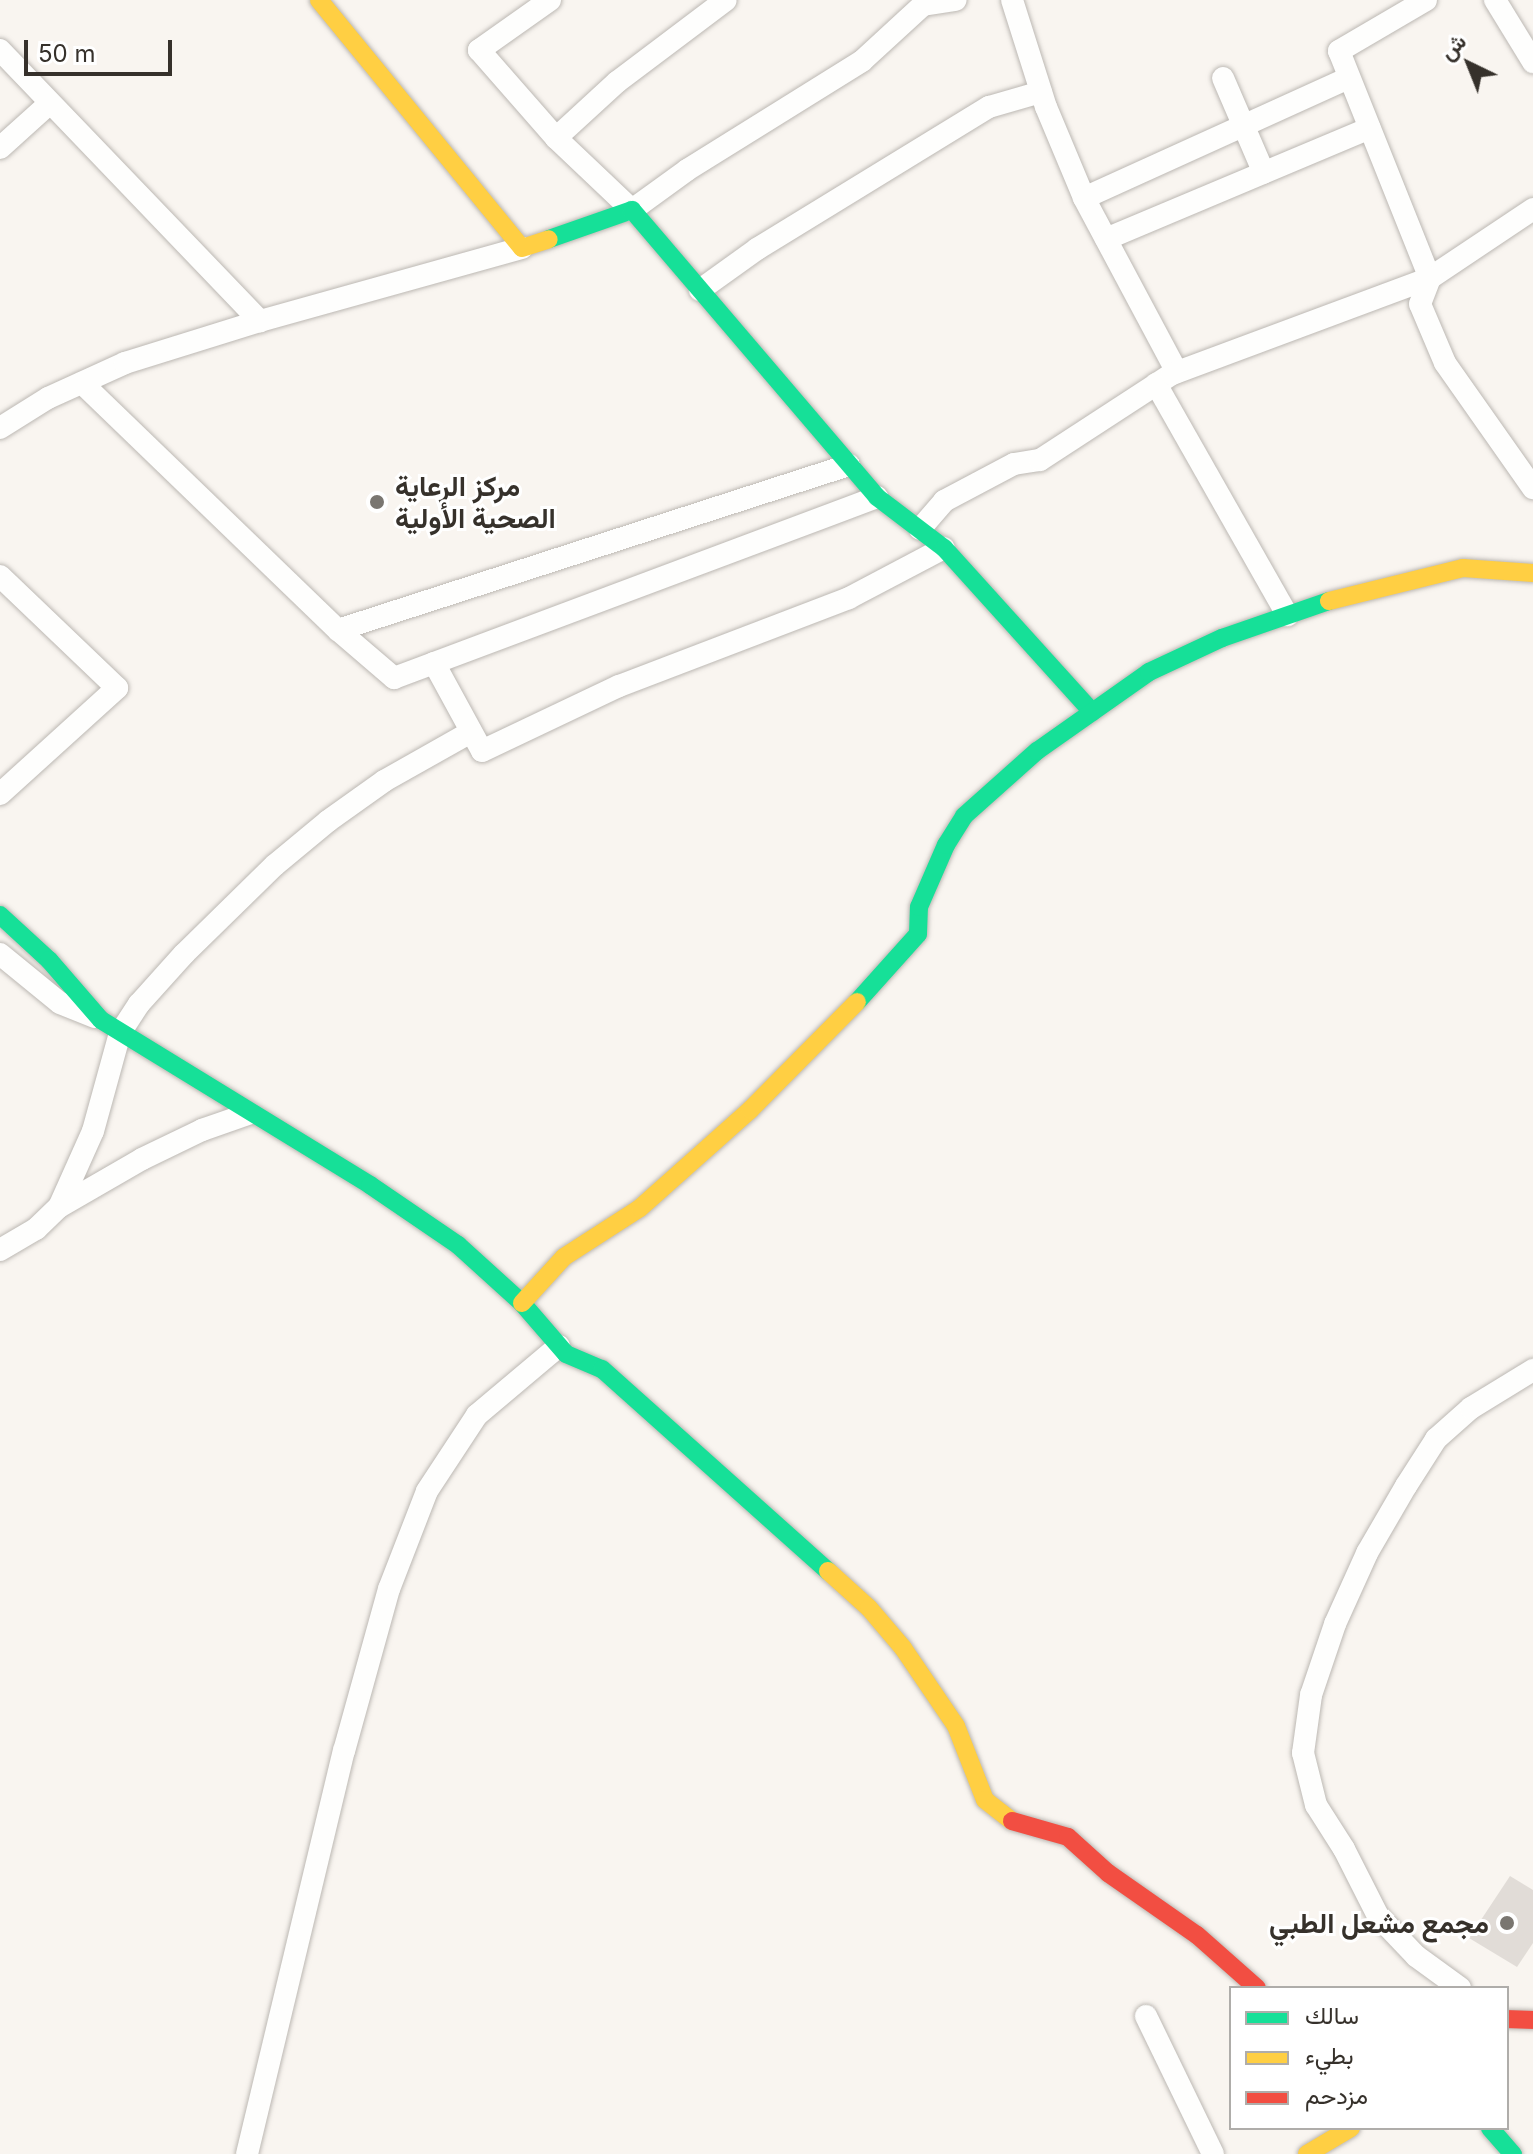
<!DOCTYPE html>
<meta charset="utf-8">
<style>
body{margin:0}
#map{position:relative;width:1533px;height:2154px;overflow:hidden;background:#f9f5f0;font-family:Inter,Vazirmatn,sans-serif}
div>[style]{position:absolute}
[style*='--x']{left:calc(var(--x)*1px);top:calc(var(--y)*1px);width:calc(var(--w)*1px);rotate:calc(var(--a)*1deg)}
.building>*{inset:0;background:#e1dcd7}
.roads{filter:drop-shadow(0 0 2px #bcb8b3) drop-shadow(0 0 2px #bcb8b3)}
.street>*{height:22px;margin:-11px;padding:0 11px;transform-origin:11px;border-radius:11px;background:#fefefd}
.fast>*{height:18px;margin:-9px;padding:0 9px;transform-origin:9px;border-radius:9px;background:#16e098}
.slow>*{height:18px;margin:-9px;padding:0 9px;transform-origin:9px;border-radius:9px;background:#ffcf43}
.jam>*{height:18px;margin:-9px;padding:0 9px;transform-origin:9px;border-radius:9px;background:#f24e42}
.dots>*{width:22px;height:22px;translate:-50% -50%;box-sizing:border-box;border:4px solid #fff;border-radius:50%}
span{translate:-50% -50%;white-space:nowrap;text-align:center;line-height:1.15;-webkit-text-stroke:6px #fff;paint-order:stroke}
.poi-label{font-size:28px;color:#36312b;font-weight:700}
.left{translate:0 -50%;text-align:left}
.right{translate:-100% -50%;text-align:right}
.legend{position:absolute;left:1229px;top:1986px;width:280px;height:144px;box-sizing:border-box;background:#fff;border:2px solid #afadaa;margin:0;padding:10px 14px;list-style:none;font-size:24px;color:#36312b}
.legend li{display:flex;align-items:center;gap:16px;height:40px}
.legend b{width:40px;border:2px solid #afadaa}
.north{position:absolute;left:1429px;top:24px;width:80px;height:80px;-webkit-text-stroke:6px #fff;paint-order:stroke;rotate:317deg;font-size:22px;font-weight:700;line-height:32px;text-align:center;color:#36312b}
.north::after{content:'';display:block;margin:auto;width:28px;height:36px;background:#36312b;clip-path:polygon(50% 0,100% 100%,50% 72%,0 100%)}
.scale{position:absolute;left:24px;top:40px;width:148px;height:36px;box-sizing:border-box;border:4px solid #36312b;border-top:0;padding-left:10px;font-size:24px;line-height:28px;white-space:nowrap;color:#36312b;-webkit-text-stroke:6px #fff;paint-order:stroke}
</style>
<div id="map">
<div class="building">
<i style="clip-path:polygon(1510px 1876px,1533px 1890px,1533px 1943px,1517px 1967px,1469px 1938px)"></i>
</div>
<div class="roads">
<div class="street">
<i style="--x:550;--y:0;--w:87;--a:144.8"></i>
<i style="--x:479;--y:50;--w:117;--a:48.8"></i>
<i style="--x:556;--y:138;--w:83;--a:-42.6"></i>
<i style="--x:617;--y:82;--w:136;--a:-37"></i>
<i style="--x:1012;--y:0;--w:112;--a:72.4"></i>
<i style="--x:1046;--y:107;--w:99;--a:67.3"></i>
<i style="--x:1084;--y:198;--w:197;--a:61.9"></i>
<i style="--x:1426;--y:0;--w:101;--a:149.6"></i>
<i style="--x:1339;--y:51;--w:245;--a:68.2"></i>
<i style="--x:1430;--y:278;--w:124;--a:-33.8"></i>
<i style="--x:1495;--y:0;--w:73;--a:58.5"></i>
<i style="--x:0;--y:50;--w:376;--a:46.2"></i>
<i style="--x:260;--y:321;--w:272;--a:-15.6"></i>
<i style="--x:1223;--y:78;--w:103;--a:66.7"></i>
<i style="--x:556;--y:138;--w:105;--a:43.5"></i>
<i style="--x:632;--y:210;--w:68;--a:-36"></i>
<i style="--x:687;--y:170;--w:206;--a:-31.9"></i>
<i style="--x:862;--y:61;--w:83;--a:-42.6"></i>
<i style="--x:923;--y:5;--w:33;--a:-9"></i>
<i style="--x:0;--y:148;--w:67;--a:-42"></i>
<i style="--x:1084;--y:198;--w:291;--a:-24.4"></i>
<i style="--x:1106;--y:239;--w:286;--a:-22.8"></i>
<i style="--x:1430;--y:278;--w:28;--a:111"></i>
<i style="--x:1420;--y:304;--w:64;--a:67"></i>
<i style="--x:1445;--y:363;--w:153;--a:54.9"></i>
<i style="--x:700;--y:290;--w:70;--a:-35.7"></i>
<i style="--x:757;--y:249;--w:272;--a:-31.5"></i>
<i style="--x:989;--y:107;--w:54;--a:-16.1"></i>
<i style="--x:82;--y:383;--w:356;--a:44"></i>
<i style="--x:338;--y:630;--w:537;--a:-17.9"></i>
<i style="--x:1156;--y:384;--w:266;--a:60.4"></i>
<i style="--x:0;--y:428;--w:57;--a:-32"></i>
<i style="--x:48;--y:398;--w:85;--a:-24.4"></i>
<i style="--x:125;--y:363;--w:141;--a:-17.3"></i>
<i style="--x:920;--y:529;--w:37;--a:-49"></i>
<i style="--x:944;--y:501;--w:79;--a:-27.9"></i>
<i style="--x:1014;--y:464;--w:26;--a:-9"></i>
<i style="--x:1040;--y:460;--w:158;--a:-33.1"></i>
<i style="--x:1172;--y:374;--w:275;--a:-20.4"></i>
<i style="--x:0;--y:576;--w:162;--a:43.7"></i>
<i style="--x:117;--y:688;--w:158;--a:137.8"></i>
<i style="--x:338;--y:630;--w:74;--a:40.6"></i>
<i style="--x:394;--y:678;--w:516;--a:-20.54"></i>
<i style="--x:434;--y:663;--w:100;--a:61.4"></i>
<i style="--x:482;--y:751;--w:152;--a:-25.4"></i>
<i style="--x:619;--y:686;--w:246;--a:-20.9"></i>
<i style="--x:849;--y:598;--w:107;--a:-27.8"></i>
<i style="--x:0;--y:954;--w:77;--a:39.2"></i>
<i style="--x:60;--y:1003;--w:37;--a:22"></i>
<i style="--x:59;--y:1207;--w:96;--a:-30"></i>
<i style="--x:142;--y:1159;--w:67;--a:-25.8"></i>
<i style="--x:202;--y:1130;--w:49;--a:-19.2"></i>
<i style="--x:0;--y:1250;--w:42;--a:-30.3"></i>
<i style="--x:36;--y:1229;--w:32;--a:-44"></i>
<i style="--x:59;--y:1207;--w:83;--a:-65.9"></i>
<i style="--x:93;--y:1131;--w:102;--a:-74.6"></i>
<i style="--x:120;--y:1033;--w:35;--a:-57"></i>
<i style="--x:139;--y:1004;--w:67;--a:-48"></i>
<i style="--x:184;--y:954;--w:127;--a:-44.4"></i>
<i style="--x:275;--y:865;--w:69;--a:-39.7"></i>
<i style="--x:328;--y:821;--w:69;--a:-35.5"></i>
<i style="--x:384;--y:781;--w:100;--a:-29.4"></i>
<i style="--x:1460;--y:1988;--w:54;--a:-144"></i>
<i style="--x:1416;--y:1956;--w:55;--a:-133.5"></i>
<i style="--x:1378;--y:1916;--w:75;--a:-116.9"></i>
<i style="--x:1344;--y:1849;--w:52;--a:-122.5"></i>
<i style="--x:1316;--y:1805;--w:54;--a:-104"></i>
<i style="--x:1303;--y:1753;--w:59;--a:-82.1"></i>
<i style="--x:1311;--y:1695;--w:75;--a:-71.3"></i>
<i style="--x:1335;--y:1624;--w:78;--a:-65.7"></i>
<i style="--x:1367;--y:1553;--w:78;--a:-59.8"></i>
<i style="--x:1406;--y:1486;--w:56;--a:-57.4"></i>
<i style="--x:1436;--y:1439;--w:47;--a:-41.5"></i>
<i style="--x:1471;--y:1408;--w:73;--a:-31.5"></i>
<i style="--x:1146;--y:2016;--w:153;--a:64.1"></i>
<i style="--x:247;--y:2154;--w:415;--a:-76.5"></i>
<i style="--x:344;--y:1751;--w:168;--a:-74.5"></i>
<i style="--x:389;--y:1589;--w:105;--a:-68.8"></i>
<i style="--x:427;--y:1491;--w:91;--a:-56.7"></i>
<i style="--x:477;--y:1415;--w:107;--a:-40.1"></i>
</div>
<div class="fast">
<i style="--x:549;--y:239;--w:88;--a:-19.3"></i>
<i style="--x:632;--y:210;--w:377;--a:49.5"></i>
<i style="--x:877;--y:497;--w:84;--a:37.3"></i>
<i style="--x:944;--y:548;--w:221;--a:47.9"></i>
<i style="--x:0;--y:915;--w:67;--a:42.6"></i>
<i style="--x:49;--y:960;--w:79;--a:49.1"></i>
<i style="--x:101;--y:1020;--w:316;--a:31.5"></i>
<i style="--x:370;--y:1185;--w:107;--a:34.3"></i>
<i style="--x:458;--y:1245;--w:86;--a:42.2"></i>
<i style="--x:522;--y:1303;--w:67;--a:49.2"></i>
<i style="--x:566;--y:1354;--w:39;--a:23"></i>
<i style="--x:602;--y:1369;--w:303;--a:41.8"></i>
<i style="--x:857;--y:1002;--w:91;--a:-48.1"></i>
<i style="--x:918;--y:934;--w:27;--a:-88"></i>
<i style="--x:919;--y:907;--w:68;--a:-66.5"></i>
<i style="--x:946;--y:845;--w:34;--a:-58"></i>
<i style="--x:964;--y:816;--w:98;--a:-41.7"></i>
<i style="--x:1037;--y:751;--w:137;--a:-35.2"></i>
<i style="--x:1149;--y:672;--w:81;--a:-25"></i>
<i style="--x:1222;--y:638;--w:113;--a:-19.1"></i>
<i style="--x:1490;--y:2128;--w:35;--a:49"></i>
</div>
<div class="slow">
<i style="--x:319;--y:0;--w:320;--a:50.7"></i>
<i style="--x:522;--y:248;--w:28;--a:-18"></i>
<i style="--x:1329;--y:601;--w:138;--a:-13.8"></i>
<i style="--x:1463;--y:568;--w:70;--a:4.1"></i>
<i style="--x:522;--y:1303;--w:62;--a:-47.6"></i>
<i style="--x:564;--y:1257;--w:90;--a:-32.8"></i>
<i style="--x:640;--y:1208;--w:147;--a:-41.7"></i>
<i style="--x:750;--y:1110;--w:152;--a:-45.3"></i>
<i style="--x:828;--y:1571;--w:55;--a:42.1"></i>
<i style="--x:869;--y:1608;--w:52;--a:49.6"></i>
<i style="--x:903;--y:1648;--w:94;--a:55.8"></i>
<i style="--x:956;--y:1726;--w:79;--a:68.6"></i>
<i style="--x:985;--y:1800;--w:34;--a:38"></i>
<i style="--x:1307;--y:2154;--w:51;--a:-30.6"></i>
</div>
<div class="jam">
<i style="--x:1012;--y:1821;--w:58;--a:15.9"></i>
<i style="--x:1068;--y:1837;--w:54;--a:42"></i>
<i style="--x:1108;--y:1873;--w:108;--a:34.9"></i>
<i style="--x:1197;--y:1935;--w:80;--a:41.5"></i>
<i style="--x:1507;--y:2019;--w:26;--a:2"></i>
</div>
</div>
<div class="dots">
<i style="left:377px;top:502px;background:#7a7670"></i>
<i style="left:1507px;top:1923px;background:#7a7670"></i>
</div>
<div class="poi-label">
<span class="left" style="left:395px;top:502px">مركز الرعاية<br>الصحية الأولية</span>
<span class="right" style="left:1489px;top:1923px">مجمع مشعل الطبي</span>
</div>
<ul class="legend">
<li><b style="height:10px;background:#16e098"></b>سالك</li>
<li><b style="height:10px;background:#ffcf43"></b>بطيء</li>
<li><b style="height:10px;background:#f24e42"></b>مزدحم</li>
</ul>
<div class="north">ش</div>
<div class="scale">50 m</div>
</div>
